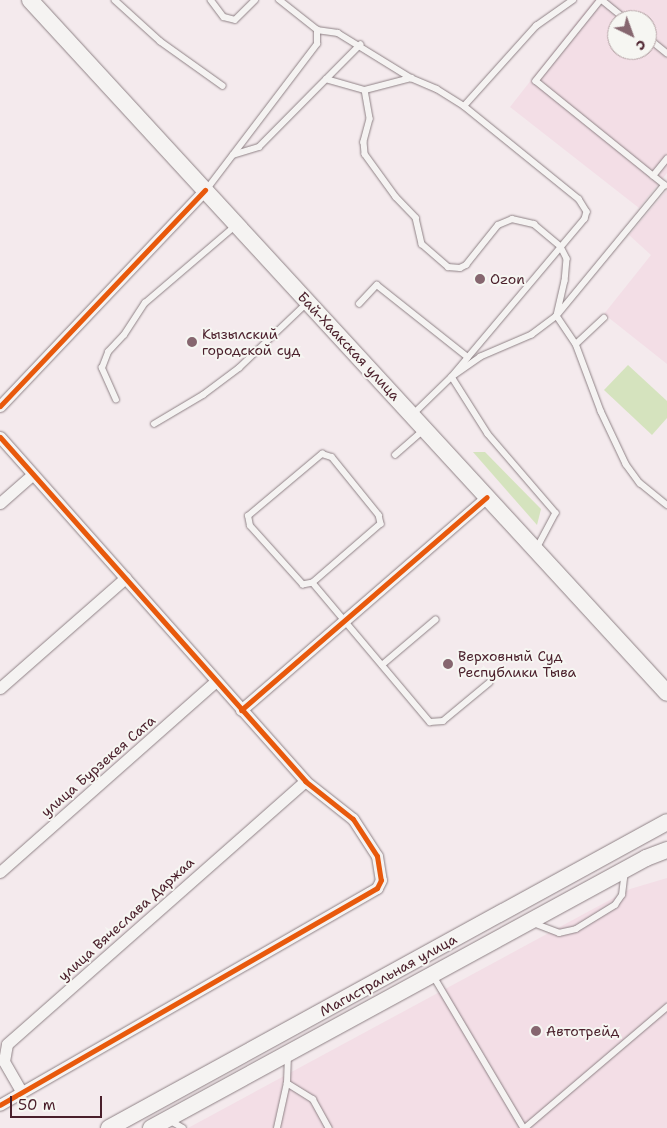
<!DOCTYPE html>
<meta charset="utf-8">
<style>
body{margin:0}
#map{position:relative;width:667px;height:1128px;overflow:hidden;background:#f4eaed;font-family:"Shantell Sans",sans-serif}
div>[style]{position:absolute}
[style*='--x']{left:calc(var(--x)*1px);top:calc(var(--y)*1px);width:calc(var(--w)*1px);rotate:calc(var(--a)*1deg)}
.built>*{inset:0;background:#f3dee6}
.green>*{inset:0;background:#d5e3be}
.roads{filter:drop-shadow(0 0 1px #8f8286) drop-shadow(0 0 1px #8f8286)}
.service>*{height:5.5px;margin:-2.75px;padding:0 2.75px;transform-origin:2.75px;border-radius:2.75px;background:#f5f3f2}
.minor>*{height:11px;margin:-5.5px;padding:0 5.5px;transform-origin:5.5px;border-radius:5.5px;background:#f5f3f2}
.secondary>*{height:16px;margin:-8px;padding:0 8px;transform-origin:8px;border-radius:8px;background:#f5f3f2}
.cycleway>*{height:5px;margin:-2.5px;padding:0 2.5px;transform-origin:2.5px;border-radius:2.5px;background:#e8590c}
.dots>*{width:14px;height:14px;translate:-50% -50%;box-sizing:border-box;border:2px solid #f6f6f2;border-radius:50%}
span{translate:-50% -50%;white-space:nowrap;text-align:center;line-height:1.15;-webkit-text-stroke:4px #f6f6f2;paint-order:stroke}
.poi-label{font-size:14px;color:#4a1f2b}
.left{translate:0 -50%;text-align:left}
.street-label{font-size:14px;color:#4a1f2b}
.north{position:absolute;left:607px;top:10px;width:50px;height:50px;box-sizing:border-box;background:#f6f6f2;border:1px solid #b1a0a2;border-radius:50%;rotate:138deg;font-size:14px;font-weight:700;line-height:20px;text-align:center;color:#4a1f2b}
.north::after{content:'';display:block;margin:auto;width:18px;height:22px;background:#86666f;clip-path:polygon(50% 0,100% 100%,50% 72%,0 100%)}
.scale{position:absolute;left:10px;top:1096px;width:92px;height:22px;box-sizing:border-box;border:2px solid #4a1f2b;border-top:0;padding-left:6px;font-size:15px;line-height:18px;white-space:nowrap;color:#4a1f2b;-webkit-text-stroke:4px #f6f6f2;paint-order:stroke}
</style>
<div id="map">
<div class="built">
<i style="clip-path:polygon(evenodd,594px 0,667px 0,667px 173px,639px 208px,510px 107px,594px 0,617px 20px,647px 20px,647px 50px,617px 50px,617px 20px)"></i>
<i style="clip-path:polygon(667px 190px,667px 364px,604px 314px,651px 255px,629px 235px)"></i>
<i style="clip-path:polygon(667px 878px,667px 1128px,188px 1128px,630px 889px)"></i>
</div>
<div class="green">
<i style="clip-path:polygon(628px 365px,667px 401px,667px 418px,652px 435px,604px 390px)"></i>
<i style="clip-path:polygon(473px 452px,485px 452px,541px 509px,537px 525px)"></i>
</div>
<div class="roads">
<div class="service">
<i style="--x:115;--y:0;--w:61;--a:42.3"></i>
<i style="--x:160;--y:41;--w:77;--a:35.5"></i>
<i style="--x:211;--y:0;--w:21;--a:53"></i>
<i style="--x:224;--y:17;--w:11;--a:15"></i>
<i style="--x:235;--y:20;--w:28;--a:-45"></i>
<i style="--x:626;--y:20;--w:32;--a:-141"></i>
<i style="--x:601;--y:0;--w:104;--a:128.7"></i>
<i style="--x:536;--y:81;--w:166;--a:38.9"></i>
<i style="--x:665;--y:185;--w:170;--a:129.5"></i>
<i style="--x:557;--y:316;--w:34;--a:56"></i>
<i style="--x:576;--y:344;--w:72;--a:69.5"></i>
<i style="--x:601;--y:411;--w:59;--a:64.7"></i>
<i style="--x:626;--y:464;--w:24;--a:54"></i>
<i style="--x:640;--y:483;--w:35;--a:39"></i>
<i style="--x:317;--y:30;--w:21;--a:8"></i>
<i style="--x:338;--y:33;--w:86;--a:31.7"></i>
<i style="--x:411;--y:78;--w:28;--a:23"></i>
<i style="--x:437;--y:89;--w:32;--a:32"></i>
<i style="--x:464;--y:106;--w:148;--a:39"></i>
<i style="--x:579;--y:199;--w:15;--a:58"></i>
<i style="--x:587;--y:212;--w:7;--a:106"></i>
<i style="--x:585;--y:219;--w:207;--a:130.1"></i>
<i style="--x:452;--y:377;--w:53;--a:135.8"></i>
<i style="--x:647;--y:37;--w:26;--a:39"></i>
<i style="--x:326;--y:79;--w:41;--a:15.8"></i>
<i style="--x:365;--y:90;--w:48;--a:-14.6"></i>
<i style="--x:365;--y:90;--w:29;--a:80"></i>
<i style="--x:370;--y:119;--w:24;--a:105"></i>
<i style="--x:364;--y:142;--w:12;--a:85"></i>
<i style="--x:365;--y:154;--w:53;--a:54.2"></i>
<i style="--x:396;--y:197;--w:29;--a:46"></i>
<i style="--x:416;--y:218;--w:27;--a:77"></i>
<i style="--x:422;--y:244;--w:35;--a:41"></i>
<i style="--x:448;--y:267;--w:12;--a:5"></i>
<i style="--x:460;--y:268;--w:7;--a:-27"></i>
<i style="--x:466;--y:265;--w:51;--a:-51.3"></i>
<i style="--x:498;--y:225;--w:15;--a:-23"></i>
<i style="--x:512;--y:219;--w:23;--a:13"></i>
<i style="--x:534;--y:224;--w:35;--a:40"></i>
<i style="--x:561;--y:247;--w:13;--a:63"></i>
<i style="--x:567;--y:259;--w:22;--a:95"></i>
<i style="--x:565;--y:281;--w:36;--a:103"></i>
<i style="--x:557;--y:316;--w:31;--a:143"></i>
<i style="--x:532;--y:335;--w:56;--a:156.7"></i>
<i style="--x:481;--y:357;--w:35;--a:145"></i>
<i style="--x:452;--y:377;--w:67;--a:57.7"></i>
<i style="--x:488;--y:434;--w:104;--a:49.3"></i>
<i style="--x:556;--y:513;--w:40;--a:118"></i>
<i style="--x:464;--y:106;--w:108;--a:-48"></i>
<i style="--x:536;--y:26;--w:45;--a:-35.1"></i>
<i style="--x:233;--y:155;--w:27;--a:-17"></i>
<i style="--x:259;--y:147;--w:144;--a:-45.3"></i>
<i style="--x:653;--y:176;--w:22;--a:-51"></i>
<i style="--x:207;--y:189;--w:182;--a:-52.8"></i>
<i style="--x:317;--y:44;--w:14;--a:-90"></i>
<i style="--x:317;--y:30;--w:48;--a:-141.7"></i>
<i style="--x:359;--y:304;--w:26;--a:-47"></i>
<i style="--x:377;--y:285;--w:116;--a:38.4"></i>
<i style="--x:576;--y:344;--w:38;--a:-43"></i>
<i style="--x:116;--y:400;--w:35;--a:-114"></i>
<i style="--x:102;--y:368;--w:17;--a:-69"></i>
<i style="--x:108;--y:352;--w:23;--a:-47"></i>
<i style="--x:124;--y:335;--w:38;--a:-57"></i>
<i style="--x:145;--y:303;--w:118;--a:-40.5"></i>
<i style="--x:154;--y:424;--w:57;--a:-30.6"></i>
<i style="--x:203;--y:395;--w:45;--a:-36.9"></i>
<i style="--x:239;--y:368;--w:93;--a:-43.7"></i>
<i style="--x:322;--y:454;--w:10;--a:17"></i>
<i style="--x:332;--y:457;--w:75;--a:51"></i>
<i style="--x:379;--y:515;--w:9;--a:77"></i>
<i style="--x:381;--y:524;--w:90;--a:139.1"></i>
<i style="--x:313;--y:583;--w:10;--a:169"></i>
<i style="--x:303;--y:585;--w:79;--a:-131.9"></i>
<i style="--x:250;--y:526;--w:10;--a:-101"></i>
<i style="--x:248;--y:516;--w:97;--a:-40"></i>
<i style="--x:395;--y:455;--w:37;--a:-41"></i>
<i style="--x:313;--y:583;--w:182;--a:49.9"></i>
<i style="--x:430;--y:722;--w:13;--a:-4"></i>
<i style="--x:443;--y:721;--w:60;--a:-39.6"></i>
<i style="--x:382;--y:665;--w:70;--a:-40.3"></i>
<i style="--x:531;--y:922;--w:30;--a:21"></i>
<i style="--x:559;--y:933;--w:17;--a:-13"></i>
<i style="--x:576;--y:929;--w:46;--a:-31.6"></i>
<i style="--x:615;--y:905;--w:12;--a:-55"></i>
<i style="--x:622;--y:895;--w:23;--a:-83"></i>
<i style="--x:433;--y:975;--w:178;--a:59.3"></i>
<i style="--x:287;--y:1083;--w:31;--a:32"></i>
<i style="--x:313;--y:1099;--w:33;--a:61"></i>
<i style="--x:169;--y:1120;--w:16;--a:30"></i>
<i style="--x:277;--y:1128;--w:46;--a:-77.5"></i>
<i style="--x:287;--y:1083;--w:28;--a:-88"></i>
<i style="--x:525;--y:1128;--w:187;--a:-40.4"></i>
</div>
<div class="minor">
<i style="--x:0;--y:406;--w:298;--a:-46.5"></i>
<i style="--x:0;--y:437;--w:460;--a:48.4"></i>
<i style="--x:305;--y:781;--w:61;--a:38.4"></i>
<i style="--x:353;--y:819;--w:44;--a:57"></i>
<i style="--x:377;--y:856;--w:24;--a:81"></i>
<i style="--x:381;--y:880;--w:9;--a:117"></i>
<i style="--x:377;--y:888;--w:435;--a:150.1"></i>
<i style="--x:0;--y:503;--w:43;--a:-41.2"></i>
<i style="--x:0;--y:688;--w:167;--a:-41.3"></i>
<i style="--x:241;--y:710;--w:325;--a:-40.9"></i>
<i style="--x:0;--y:872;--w:287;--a:-41.5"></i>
<i style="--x:21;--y:1091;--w:34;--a:-120"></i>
<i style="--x:4;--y:1061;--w:17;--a:-80"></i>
<i style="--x:7;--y:1044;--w:397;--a:-41.4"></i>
</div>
<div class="secondary">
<i style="--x:30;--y:0;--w:941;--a:47.41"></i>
<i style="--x:109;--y:1128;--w:636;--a:-28.74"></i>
<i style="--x:151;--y:1128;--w:564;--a:-28.61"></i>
<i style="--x:646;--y:858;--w:22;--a:-21"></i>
</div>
</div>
<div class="cycleway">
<i style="--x:0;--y:406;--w:298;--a:-46.5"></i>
<i style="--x:0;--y:437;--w:460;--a:48.4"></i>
<i style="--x:305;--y:781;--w:61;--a:38.4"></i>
<i style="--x:353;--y:819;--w:44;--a:57"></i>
<i style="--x:377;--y:856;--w:24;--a:81"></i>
<i style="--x:381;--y:880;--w:9;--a:117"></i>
<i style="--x:377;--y:888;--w:435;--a:150.1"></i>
<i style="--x:241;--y:710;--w:325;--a:-40.9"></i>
</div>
<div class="dots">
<i style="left:480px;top:279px;background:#86666f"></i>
<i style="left:192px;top:342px;background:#86666f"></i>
<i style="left:448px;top:664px;background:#86666f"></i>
<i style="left:536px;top:1031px;background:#86666f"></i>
</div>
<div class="poi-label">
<span class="left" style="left:490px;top:279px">Ozon</span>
<span class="left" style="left:202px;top:342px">Кызылский<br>городской суд</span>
<span class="left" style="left:458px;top:664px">Верховный Суд<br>Республики Тыва</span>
<span class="left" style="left:546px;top:1031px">Автотрейд</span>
</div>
<div class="street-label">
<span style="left:349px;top:346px;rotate:47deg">Бай-Хаакская улица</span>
<span style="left:98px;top:766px;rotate:-41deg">улица Бурзекея Сата</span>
<span style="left:126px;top:919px;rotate:-42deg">улица Вячеслава Даржаа</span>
<span style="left:388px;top:975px;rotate:-29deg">Магистральная улица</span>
</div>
<div class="north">С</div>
<div class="scale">50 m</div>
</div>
